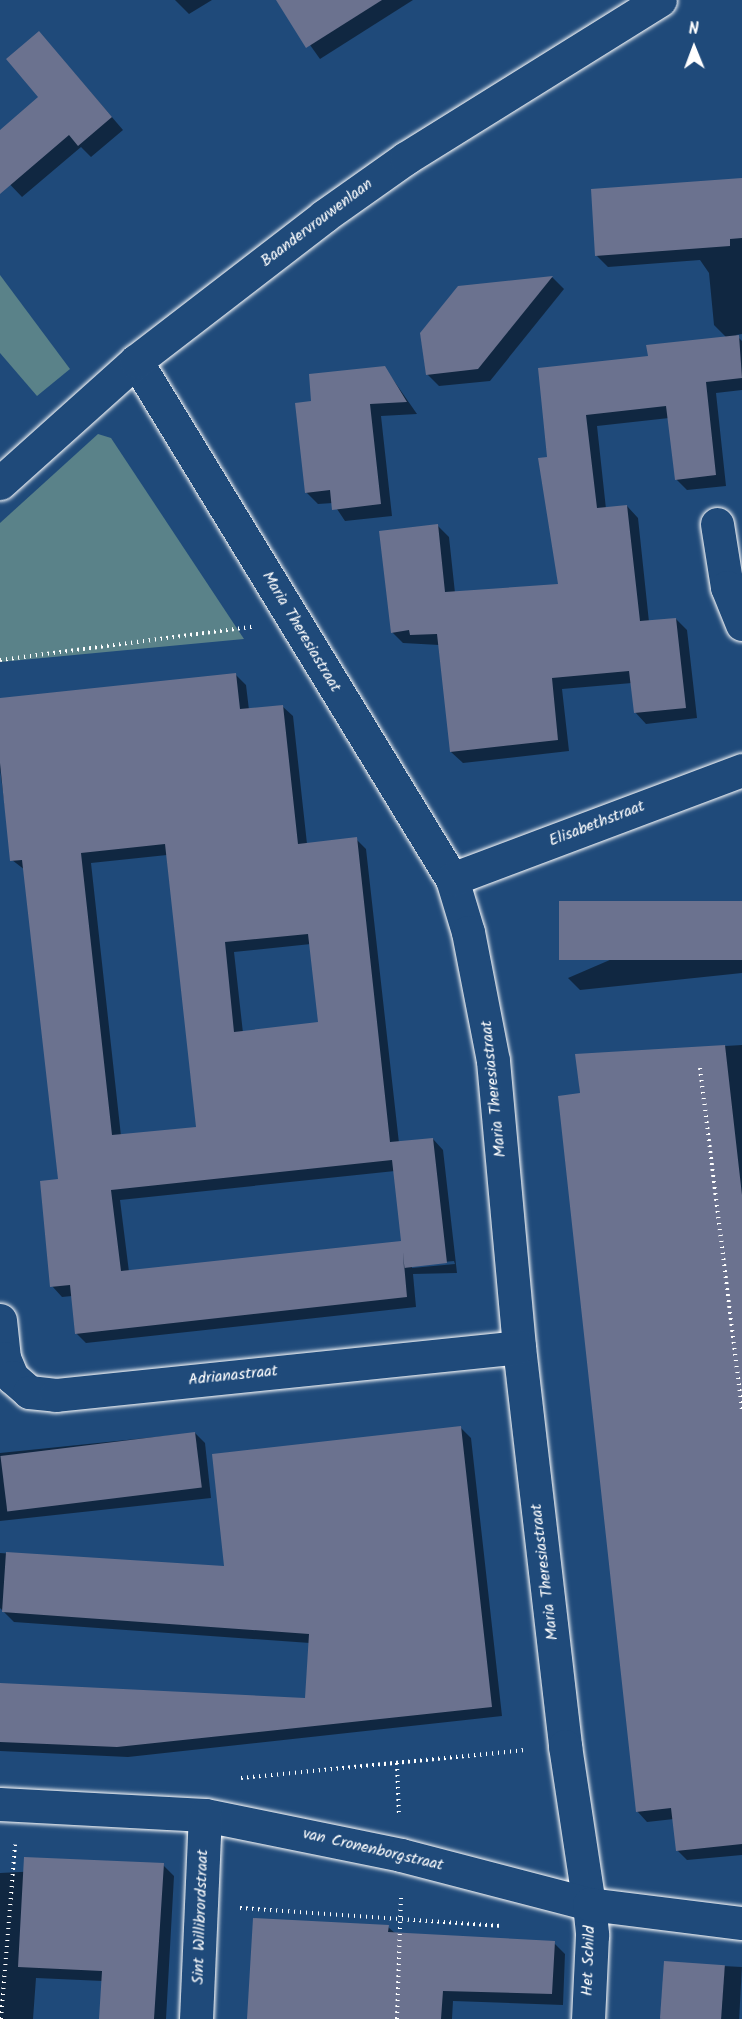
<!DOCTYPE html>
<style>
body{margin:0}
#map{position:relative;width:742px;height:2019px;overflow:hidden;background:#1f4a7a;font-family:Kalam,sans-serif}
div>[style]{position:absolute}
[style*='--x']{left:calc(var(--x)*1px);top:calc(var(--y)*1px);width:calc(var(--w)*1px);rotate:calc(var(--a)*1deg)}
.green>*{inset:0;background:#5a8289}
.shadow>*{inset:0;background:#0007;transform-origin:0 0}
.building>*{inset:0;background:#6b728f;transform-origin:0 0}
.path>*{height:4px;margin-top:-2px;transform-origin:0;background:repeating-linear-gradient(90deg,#fff 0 1.5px,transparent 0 6px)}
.roads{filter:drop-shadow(0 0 2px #fff) drop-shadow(0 0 2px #fff)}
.minor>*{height:33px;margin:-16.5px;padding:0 16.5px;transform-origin:16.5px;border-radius:16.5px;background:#1f4a7a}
span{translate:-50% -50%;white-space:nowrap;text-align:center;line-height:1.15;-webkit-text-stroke:6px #1f4a7a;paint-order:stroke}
.street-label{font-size:16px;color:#fff}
.north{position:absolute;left:664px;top:18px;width:60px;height:60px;-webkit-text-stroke:4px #1f4a7a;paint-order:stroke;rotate:359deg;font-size:16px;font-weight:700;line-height:24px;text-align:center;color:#fff}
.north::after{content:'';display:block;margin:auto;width:21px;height:27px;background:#fff;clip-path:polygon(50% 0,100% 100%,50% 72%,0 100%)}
</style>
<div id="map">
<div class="green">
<i style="clip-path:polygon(0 275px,70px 369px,37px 396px,0 353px)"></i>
<i style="clip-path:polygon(98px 434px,111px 438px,244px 639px,0 662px,0 523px)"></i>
</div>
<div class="shadow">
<i style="clip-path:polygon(175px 0,212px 0,189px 14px)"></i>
<i style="clip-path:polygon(278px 0,413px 0,320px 59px)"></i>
<i style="clip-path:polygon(50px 45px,123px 130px,91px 157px,81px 147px,22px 197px,0 174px,0 132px,40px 98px)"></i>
<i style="clip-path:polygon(742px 179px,742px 334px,736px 335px,742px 341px,742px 390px,716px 393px,726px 486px,687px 490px,676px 479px,669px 418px,597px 426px,606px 509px,627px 506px,638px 518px,649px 622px,676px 619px,687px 630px,697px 718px,646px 724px,635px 712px,632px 683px,562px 689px,569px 751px,463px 763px,451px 752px,439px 645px,403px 643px,392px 632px,438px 526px,449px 537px,455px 593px,559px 586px,540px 370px,649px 358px,727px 338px,714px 325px,709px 273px,700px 260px,608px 267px,596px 255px)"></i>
<i style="clip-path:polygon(552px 277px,564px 289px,490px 381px,439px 386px,427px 374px,459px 288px)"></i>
<i style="clip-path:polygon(385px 368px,417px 414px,381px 416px,392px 516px,345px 521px,333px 503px,318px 504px,306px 492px,313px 403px)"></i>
<i style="clip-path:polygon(evenodd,236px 675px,246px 685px,249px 710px,282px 706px,293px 716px,307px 844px,356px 839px,366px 849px,399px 1143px,433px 1139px,443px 1150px,457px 1273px,413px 1274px,416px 1307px,86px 1343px,76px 1333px,72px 1296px,62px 1297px,52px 1286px,60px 1180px,25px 870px,12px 860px,0 769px,0 700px,236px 675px,167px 855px,197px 1129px,121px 1136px,91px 863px,167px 855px,236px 675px,311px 944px,320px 1023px,243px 1033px,234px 952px,311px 944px,236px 675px,395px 1171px,403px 1242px,129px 1272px,120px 1200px,395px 1171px,236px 675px,454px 1261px,455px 1264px,412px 1268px,412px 1265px,454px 1261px)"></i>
<i style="clip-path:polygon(742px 903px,742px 973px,580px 990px,568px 978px)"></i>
<i style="clip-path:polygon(742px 1045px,742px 1855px,687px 1860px,677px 1850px,674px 1819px,647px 1822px,637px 1811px,577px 1055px)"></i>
<i style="clip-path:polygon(461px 1428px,471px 1438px,502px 1716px,128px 1757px,0 1751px,0 1686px,307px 1700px,310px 1643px,14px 1622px,0 1608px,0 1553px,226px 1568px)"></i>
<i style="clip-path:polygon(195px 1433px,205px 1443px,211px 1498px,0 1521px,0 1453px)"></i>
<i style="clip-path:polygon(163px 1865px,174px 1876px,166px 2019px,101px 2019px,103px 1981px,36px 1978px,33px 2019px,0 2019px,0 1873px)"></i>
<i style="clip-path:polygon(388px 1927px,395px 1933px,554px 1943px,565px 1954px,563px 2005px,453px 2001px,452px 2019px,249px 2019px)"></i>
<i style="left:666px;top:1963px;width:76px;height:56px;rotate:3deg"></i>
</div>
<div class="building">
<i style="clip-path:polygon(276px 0,382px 0,306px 48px)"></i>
<i style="clip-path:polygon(39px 31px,112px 117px,78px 146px,69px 135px,0 194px,0 130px,38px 97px,6px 59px)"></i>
<i style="clip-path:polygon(742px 178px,742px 238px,730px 239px,730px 246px,595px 256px,591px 189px)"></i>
<i style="clip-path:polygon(553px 276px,478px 369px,426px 375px,420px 333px,458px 286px)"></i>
<i style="clip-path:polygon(739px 335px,742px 378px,706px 382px,716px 475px,675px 480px,666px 406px,586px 415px,597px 508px,627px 505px,640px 621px,676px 618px,686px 708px,634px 713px,629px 671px,552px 678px,558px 740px,450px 752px,437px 634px,410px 635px,409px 630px,391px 633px,379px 531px,438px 524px,445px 592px,558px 584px,538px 458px,547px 457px,538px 368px,648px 356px,646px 345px)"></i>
<i style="clip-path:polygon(385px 366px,407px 402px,370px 404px,381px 504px,332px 510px,330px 490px,305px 493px,295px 403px,311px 401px,309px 374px)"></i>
<i style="clip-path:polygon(evenodd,236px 673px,240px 709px,283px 705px,298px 844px,357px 837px,390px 1142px,433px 1138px,447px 1263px,404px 1268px,403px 1252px,407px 1297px,75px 1334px,70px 1285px,50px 1287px,40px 1181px,58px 1179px,22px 860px,10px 861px,0 763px,0 698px,236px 673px,165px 844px,196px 1127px,112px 1135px,81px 853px,165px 844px,236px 673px,308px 934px,318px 1022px,234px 1032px,225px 942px,308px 934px,236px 673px,392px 1160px,401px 1241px,121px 1271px,111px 1190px,392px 1160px)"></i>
<i style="left:742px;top:901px;width:59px;height:183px;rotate:90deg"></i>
<i style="clip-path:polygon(725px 1045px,742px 1195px,742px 1844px,676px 1851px,671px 1808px,636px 1812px,558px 1096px,580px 1093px,575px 1054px)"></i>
<i style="clip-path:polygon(461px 1426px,492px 1707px,117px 1747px,0 1742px,0 1683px,305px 1698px,309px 1634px,2px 1612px,6px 1552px,224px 1566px,212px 1454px)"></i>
<i style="left:195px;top:1432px;width:56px;height:196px;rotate:83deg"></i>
<i style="clip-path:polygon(24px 1857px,164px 1863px,154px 2019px,99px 2019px,102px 1971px,18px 1967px)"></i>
<i style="clip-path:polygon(253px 1918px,389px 1925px,388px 1932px,555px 1941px,552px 1994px,443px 1991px,441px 2019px,247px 2019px)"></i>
<i style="left:664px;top:1961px;width:61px;height:58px;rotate:4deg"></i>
</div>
<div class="path">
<i style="--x:0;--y:660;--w:254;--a:-7.5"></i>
<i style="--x:700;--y:1068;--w:345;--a:83"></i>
<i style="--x:397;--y:1763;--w:51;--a:87.8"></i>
<i style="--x:241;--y:1778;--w:286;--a:-5.6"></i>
<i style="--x:240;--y:1908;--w:263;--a:3.9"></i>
<i style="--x:1;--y:2019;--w:175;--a:-85.4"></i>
<i style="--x:397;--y:2019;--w:122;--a:-88.1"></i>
</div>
<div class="roads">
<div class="minor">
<i style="--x:136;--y:361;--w:607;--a:58.62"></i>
<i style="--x:452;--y:879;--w:55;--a:73.2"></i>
<i style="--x:468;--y:932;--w:131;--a:79"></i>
<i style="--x:493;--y:1061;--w:287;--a:84.8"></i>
<i style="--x:519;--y:1347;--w:402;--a:83.4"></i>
<i style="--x:565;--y:1746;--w:160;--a:81.4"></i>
<i style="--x:589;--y:1904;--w:31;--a:84"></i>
<i style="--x:592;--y:1935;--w:84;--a:92.7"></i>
<i style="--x:0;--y:483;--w:183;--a:-41.9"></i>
<i style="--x:136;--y:361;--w:237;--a:-37.6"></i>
<i style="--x:324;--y:216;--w:100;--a:-35.3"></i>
<i style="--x:406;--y:158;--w:299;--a:-31.9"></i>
<i style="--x:717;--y:524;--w:64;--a:81"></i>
<i style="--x:727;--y:587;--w:40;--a:68"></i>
<i style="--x:452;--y:879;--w:310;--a:-20.6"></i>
<i style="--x:0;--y:1320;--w:38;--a:84"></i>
<i style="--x:4;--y:1358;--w:21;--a:67"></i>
<i style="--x:12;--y:1377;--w:23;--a:41"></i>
<i style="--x:29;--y:1392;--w:27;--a:6"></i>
<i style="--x:56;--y:1395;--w:465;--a:-5.9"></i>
<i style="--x:0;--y:1804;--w:205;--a:3.1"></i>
<i style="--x:205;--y:1815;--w:200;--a:11.5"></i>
<i style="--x:401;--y:1855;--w:194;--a:14.6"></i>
<i style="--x:589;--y:1904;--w:154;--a:7.1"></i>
<i style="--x:196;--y:2019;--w:204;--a:-87.5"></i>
</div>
</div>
<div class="street-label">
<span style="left:317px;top:223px;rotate:-37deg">Baandervrouwenlaan</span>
<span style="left:301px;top:632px;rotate:59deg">Maria Theresiastraat</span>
<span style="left:597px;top:824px;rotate:-21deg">Elisabethstraat</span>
<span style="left:494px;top:1089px;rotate:-96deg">Maria Theresiastraat</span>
<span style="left:233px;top:1376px;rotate:-6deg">Adrianastraat</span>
<span style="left:545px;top:1572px;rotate:-97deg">Maria Theresiastraat</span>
<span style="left:373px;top:1850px;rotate:13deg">van Cronenborgstraat</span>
<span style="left:201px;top:1917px;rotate:-88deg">Sint Willibrordstraat</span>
<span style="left:589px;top:1961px;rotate:-88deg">Het Schild</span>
</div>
<div class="north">N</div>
</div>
